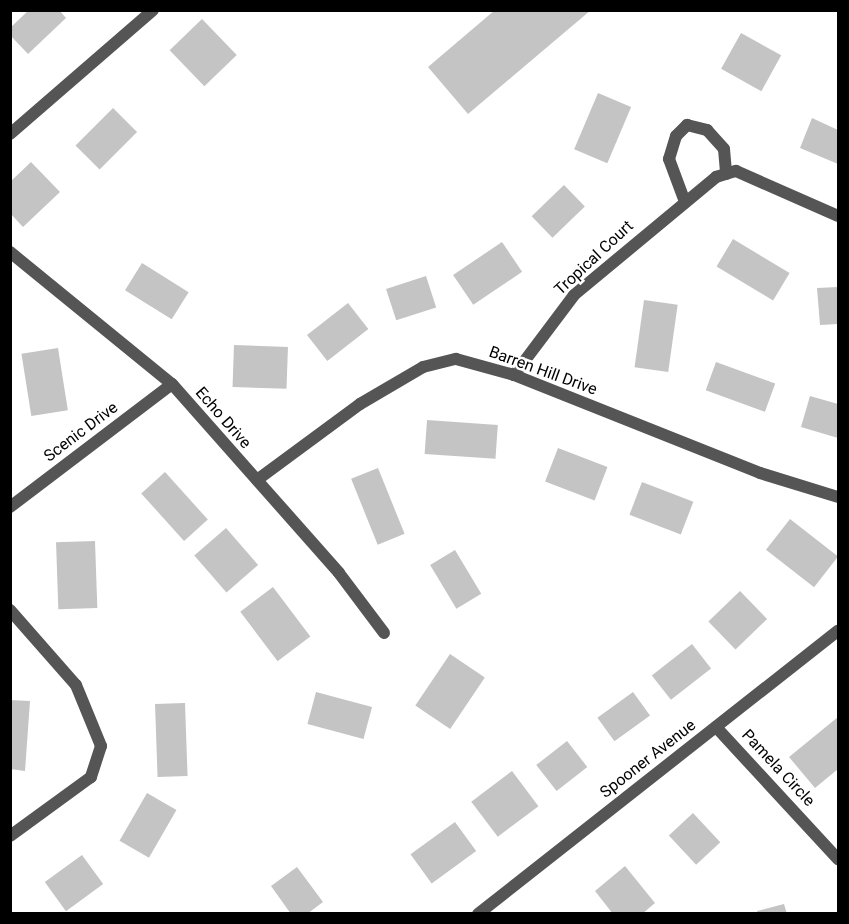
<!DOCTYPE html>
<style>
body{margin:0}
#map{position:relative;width:849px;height:924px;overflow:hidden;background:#fff;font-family:Roboto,sans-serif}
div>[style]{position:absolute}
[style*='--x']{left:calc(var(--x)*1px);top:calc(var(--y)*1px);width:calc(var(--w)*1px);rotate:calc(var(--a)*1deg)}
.building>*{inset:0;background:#c4c4c4;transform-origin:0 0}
.minor>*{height:12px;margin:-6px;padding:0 6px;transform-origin:6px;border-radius:6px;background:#555}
span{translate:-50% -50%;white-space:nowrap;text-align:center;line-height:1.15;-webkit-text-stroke:5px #fff;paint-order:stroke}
.street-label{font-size:16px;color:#000}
.frame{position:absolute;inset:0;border:12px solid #000;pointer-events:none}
</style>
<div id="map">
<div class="building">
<i style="clip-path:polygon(29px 10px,59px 10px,66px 18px,28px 54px,10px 35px,10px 28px)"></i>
<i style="clip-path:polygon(495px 10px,591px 10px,468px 114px,428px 67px)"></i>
<i style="left:202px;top:19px;width:50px;height:45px;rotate:46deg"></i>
<i style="left:741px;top:33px;width:46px;height:41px;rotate:29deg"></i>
<i style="left:598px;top:93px;width:36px;height:61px;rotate:23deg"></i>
<i style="left:113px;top:108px;width:34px;height:53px;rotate:45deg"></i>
<i style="clip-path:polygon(812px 118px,838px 130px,838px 164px,800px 148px)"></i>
<i style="clip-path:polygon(31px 162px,60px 192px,23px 227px,10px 213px,10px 182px)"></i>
<i style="left:564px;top:185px;width:30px;height:45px;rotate:46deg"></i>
<i style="left:733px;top:239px;width:66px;height:32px;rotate:31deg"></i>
<i style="left:502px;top:242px;width:36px;height:59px;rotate:56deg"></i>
<i style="left:142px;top:263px;width:55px;height:32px;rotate:32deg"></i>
<i style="left:426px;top:276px;width:33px;height:42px;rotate:72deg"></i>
<i style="clip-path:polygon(838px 287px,838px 324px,820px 325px,817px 288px)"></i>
<i style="left:644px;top:300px;width:34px;height:68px;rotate:8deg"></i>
<i style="left:348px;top:303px;width:33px;height:52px;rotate:52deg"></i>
<i style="left:234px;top:345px;width:54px;height:42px;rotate:2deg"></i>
<i style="left:58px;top:348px;width:63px;height:37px;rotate:81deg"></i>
<i style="left:716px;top:362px;width:63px;height:30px;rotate:20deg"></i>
<i style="clip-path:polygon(810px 396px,838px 404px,838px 438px,801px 427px)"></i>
<i style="left:427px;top:420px;width:71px;height:34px;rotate:4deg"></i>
<i style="left:558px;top:448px;width:53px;height:36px;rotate:21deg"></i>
<i style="left:378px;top:468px;width:71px;height:29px;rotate:68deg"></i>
<i style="left:165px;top:472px;width:64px;height:32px;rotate:48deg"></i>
<i style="left:642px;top:482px;width:55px;height:35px;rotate:21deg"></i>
<i style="left:790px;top:519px;width:61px;height:39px;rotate:38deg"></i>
<i style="left:226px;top:528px;width:49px;height:42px;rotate:49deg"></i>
<i style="left:95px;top:541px;width:67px;height:39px;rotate:88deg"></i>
<i style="left:455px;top:550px;width:51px;height:29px;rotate:59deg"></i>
<i style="left:273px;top:587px;width:62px;height:41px;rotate:53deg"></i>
<i style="left:740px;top:591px;width:39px;height:44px;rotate:46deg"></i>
<i style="left:692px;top:644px;width:31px;height:51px;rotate:52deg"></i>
<i style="left:450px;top:654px;width:42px;height:62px;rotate:34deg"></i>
<i style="left:316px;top:692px;width:58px;height:33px;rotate:15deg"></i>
<i style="left:633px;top:692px;width:29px;height:44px;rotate:54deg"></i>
<i style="clip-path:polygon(10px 700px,30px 701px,25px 771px,10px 769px)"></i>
<i style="left:185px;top:703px;width:73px;height:30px;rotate:88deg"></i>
<i style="clip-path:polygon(838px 717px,838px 769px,815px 788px,789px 757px)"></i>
<i style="left:567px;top:741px;width:33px;height:39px;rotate:52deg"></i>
<i style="left:512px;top:771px;width:44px;height:51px;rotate:53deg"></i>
<i style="left:147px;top:793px;width:34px;height:55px;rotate:30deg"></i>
<i style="left:693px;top:813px;width:40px;height:33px;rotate:47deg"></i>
<i style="left:455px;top:822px;width:36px;height:55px;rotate:54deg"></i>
<i style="left:82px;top:855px;width:36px;height:46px;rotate:54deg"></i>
<i style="clip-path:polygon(625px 866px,655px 903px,642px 914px,613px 914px,595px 891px)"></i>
<i style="clip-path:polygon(297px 867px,323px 902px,307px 914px,291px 914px,271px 886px)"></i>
<i style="clip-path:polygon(784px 904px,787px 914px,758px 914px,757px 911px)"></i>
</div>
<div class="minor">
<i style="--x:10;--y:134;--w:189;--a:-40.9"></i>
<i style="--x:685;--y:202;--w:46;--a:-110.4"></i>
<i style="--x:669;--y:159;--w:24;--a:-73"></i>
<i style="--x:676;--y:136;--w:16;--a:-45"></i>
<i style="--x:687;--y:125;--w:21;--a:14"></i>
<i style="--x:707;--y:130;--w:25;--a:48"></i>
<i style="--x:724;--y:149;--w:25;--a:85"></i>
<i style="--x:10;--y:252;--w:209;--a:39.2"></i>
<i style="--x:172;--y:384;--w:252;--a:48.5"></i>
<i style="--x:339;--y:573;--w:75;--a:53.1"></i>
<i style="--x:514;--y:375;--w:100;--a:-53.1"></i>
<i style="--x:574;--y:295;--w:185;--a:-39.7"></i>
<i style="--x:716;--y:177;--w:21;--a:-17"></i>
<i style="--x:736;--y:171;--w:111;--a:23.8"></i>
<i style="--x:257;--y:480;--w:128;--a:-36.4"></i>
<i style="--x:360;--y:404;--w:73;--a:-30.4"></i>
<i style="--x:423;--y:367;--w:34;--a:-14"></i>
<i style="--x:456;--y:359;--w:60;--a:15.4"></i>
<i style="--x:514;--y:375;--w:265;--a:21.7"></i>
<i style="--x:760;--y:473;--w:82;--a:17.1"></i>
<i style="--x:10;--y:507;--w:203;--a:-37.2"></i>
<i style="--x:10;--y:610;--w:100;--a:48.7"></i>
<i style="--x:76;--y:685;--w:66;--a:67.7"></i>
<i style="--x:101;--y:746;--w:33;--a:108"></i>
<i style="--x:91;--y:777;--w:100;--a:143.9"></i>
<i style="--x:716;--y:727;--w:180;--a:47.3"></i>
<i style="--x:478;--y:914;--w:458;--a:-38.2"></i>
</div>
<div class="street-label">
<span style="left:594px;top:258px;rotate:-43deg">Tropical Court</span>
<span style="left:543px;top:371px;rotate:20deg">Barren Hill Drive</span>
<span style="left:223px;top:418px;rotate:49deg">Echo Drive</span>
<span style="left:81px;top:432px;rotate:-37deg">Scenic Drive</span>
<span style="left:648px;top:759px;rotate:-38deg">Spooner Avenue</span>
<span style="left:778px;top:768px;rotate:47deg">Pamela Circle</span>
</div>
<div class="frame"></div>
</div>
